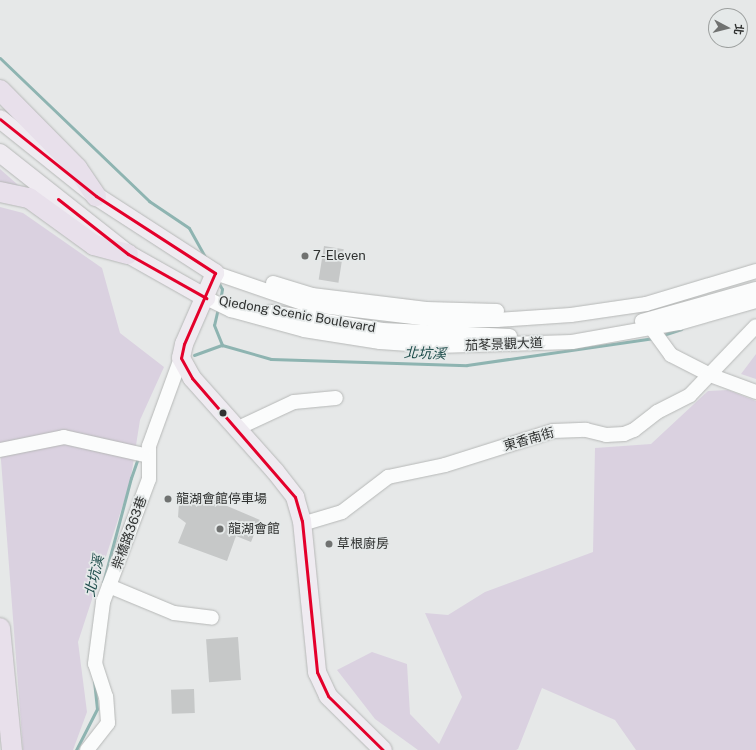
<!DOCTYPE html>
<meta charset="utf-8">
<style>
body{margin:0}
#map{position:relative;width:756px;height:750px;overflow:hidden;background:#e6e8e8;font-family:"Public Sans","Noto Sans TC",sans-serif}
div>[style]{position:absolute}
[style*='--x']{left:calc(var(--x)*1px);top:calc(var(--y)*1px);width:calc(var(--w)*1px);rotate:calc(var(--a)*1deg)}
.green>*{inset:0;background:#dad1e0}
.stream>*{height:3px;margin:-1.5px;padding:0 1.5px;transform-origin:1.5px;border-radius:1.5px;background:#8eb4b1}
.building>*{inset:0;background:#c6c8c8;transform-origin:0 0}
.roads{filter:drop-shadow(0 0 1px #b6b8b7) drop-shadow(0 0 1px #b6b8b7)}
.minor>*{height:14px;margin:-7px;padding:0 7px;transform-origin:7px;border-radius:7px;background:#fbfcfc}
.major>*{height:18px;margin:-9px;padding:0 9px;transform-origin:9px;border-radius:9px;background:#efebf1}
.highway>*{height:20px;margin:-10px;padding:0 10px;transform-origin:10px;border-radius:10px;background:#e8e0eb}
.bus-1>*{height:3px;margin:-1.5px;padding:0 1.5px;transform-origin:1.5px;border-radius:1.5px;background:#e4002b}
.dots>*{width:11px;height:11px;translate:-50% -50%;box-sizing:border-box;border:2px solid #e5e9e9;border-radius:50%}
span{translate:-50% -50%;white-space:nowrap;text-align:center;line-height:1.15;-webkit-text-stroke:3.5px #e5e9e9;paint-order:stroke}
.poi-label{font-size:13px;color:#303231}
.left{translate:0 -50%;text-align:left}
.street-label{font-size:13px;color:#303231}
.water-label{font-size:14px;color:#1d4c4a;font-style:italic}
.north{position:absolute;left:708px;top:8px;width:40px;height:40px;box-sizing:border-box;background:#e5e9e9;border:1px solid #9da09f;border-radius:50%;rotate:97deg;font-size:11px;font-weight:700;line-height:16px;text-align:center;color:#303231}
.north::after{content:'';display:block;margin:auto;width:14px;height:18px;background:#707271;clip-path:polygon(50% 0,100% 100%,50% 72%,0 100%)}
</style>
<div id="map">
<div class="green">
<i style="clip-path:polygon(0 169px,26px 192px,0 186px)"></i>
<i style="clip-path:polygon(0 207px,23px 213px,102px 268px,120px 333px,164px 367px,140px 420px,130px 483px,78px 642px,87px 712px,73px 750px,23px 750px,0 447px)"></i>
<i style="clip-path:polygon(756px 354px,756px 379px,741px 374px)"></i>
<i style="clip-path:polygon(728px 390px,756px 401px,756px 750px,636px 750px,615px 720px,542px 688px,518px 749px,516px 750px,418px 750px,375px 719px,337px 670px,372px 652px,407px 664px,410px 714px,439px 744px,462px 697px,425px 613px,448px 615px,485px 592px,593px 552px,595px 448px,651px 444px,708px 391px)"></i>
</div>
<div class="stream">
<i style="--x:0;--y:58;--w:207;--a:43.8"></i>
<i style="--x:149;--y:201;--w:48;--a:34"></i>
<i style="--x:189;--y:228;--w:33;--a:61"></i>
<i style="--x:218;--y:282;--w:8;--a:60"></i>
<i style="--x:222;--y:289;--w:12;--a:99"></i>
<i style="--x:218;--y:308;--w:17;--a:103"></i>
<i style="--x:214;--y:325;--w:22;--a:68"></i>
<i style="--x:666;--y:334;--w:16;--a:-18"></i>
<i style="--x:194;--y:355;--w:30;--a:-20"></i>
<i style="--x:222;--y:345;--w:51;--a:15.9"></i>
<i style="--x:271;--y:359;--w:196;--a:1.8"></i>
<i style="--x:467;--y:365;--w:189;--a:-8.2"></i>
<i style="--x:103;--y:583;--w:109;--a:-75.1"></i>
<i style="--x:131;--y:478;--w:21;--a:-71"></i>
<i style="--x:76;--y:750;--w:46;--a:-62.9"></i>
<i style="--x:97;--y:709;--w:28;--a:-96"></i>
</div>
<div class="building">
<i style="left:324px;top:246px;width:20px;height:34px;rotate:9deg"></i>
<i style="clip-path:polygon(199px 494px,260px 520px,251px 542px,236px 536px,227px 561px,178px 543px,186px 523px,178px 517px,179px 503px,187px 498px,196px 500px)"></i>
<i style="left:238px;top:637px;width:43px;height:32px;rotate:86deg"></i>
<i style="left:194px;top:689px;width:24px;height:23px;rotate:88deg"></i>
</div>
<div class="roads">
<div class="minor">
<i style="--x:215;--y:273;--w:95;--a:19"></i>
<i style="--x:305;--y:304;--w:134;--a:6.9"></i>
<i style="--x:438;--y:320;--w:59;--a:0"></i>
<i style="--x:497;--y:320;--w:74;--a:-3.9"></i>
<i style="--x:571;--y:315;--w:76;--a:-8.3"></i>
<i style="--x:646;--y:304;--w:115;--a:-16.7"></i>
<i style="--x:273;--y:283;--w:41;--a:17.1"></i>
<i style="--x:312;--y:295;--w:115;--a:7"></i>
<i style="--x:426;--y:309;--w:71;--a:1.6"></i>
<i style="--x:206;--y:298;--w:28;--a:26"></i>
<i style="--x:231;--y:310;--w:76;--a:15.3"></i>
<i style="--x:304;--y:330;--w:77;--a:9"></i>
<i style="--x:380;--y:342;--w:57;--a:4"></i>
<i style="--x:437;--y:346;--w:135;--a:-1.7"></i>
<i style="--x:572;--y:342;--w:109;--a:-10.1"></i>
<i style="--x:679;--y:323;--w:80;--a:-15.9"></i>
<i style="--x:271;--y:312;--w:113;--a:9.1"></i>
<i style="--x:383;--y:330;--w:127;--a:2.7"></i>
<i style="--x:642;--y:321;--w:118;--a:-15.7"></i>
<i style="--x:647;--y:322;--w:41;--a:54"></i>
<i style="--x:671;--y:355;--w:44;--a:27.1"></i>
<i style="--x:710;--y:375;--w:49;--a:20.3"></i>
<i style="--x:236;--y:429;--w:64;--a:-25"></i>
<i style="--x:294;--y:402;--w:42;--a:-5.4"></i>
<i style="--x:0;--y:450;--w:65;--a:-11.5"></i>
<i style="--x:64;--y:437;--w:87;--a:12.6"></i>
<i style="--x:302;--y:524;--w:42;--a:-16.7"></i>
<i style="--x:342;--y:512;--w:58;--a:-37.3"></i>
<i style="--x:388;--y:477;--w:58;--a:-11.9"></i>
<i style="--x:445;--y:465;--w:113;--a:-17.5"></i>
<i style="--x:553;--y:431;--w:33;--a:-2"></i>
<i style="--x:586;--y:430;--w:21;--a:14"></i>
<i style="--x:606;--y:435;--w:18;--a:-3"></i>
<i style="--x:624;--y:434;--w:11;--a:-22"></i>
<i style="--x:634;--y:430;--w:29;--a:-38"></i>
<i style="--x:657;--y:412;--w:37;--a:-27"></i>
<i style="--x:690;--y:395;--w:95;--a:-46.3"></i>
<i style="--x:109;--y:586;--w:70;--a:22.6"></i>
<i style="--x:174;--y:613;--w:38;--a:7"></i>
<i style="--x:87;--y:750;--w:34;--a:-52"></i>
<i style="--x:108;--y:723;--w:26;--a:-94"></i>
<i style="--x:106;--y:697;--w:35;--a:-108"></i>
<i style="--x:95;--y:664;--w:63;--a:-82.6"></i>
<i style="--x:103;--y:602;--w:131;--a:-69.5"></i>
<i style="--x:149;--y:479;--w:33;--a:-90"></i>
<i style="--x:149;--y:446;--w:94;--a:-70"></i>
</div>
<div class="major">
<i style="--x:0;--y:119;--w:123;--a:38.7"></i>
<i style="--x:96;--y:196;--w:142;--a:32.9"></i>
<i style="--x:215;--y:273;--w:77;--a:113.6"></i>
<i style="--x:184;--y:344;--w:14;--a:102"></i>
<i style="--x:181;--y:358;--w:23;--a:61"></i>
<i style="--x:192;--y:378;--w:125;--a:48.3"></i>
<i style="--x:275;--y:471;--w:33;--a:52"></i>
<i style="--x:295;--y:497;--w:25;--a:74"></i>
<i style="--x:302;--y:521;--w:152;--a:84.3"></i>
<i style="--x:317;--y:672;--w:26;--a:65"></i>
<i style="--x:328;--y:696;--w:77;--a:44.5"></i>
<i style="--x:0;--y:153;--w:163;--a:38.3"></i>
<i style="--x:128;--y:254;--w:90;--a:29.4"></i>
</div>
<div class="highway">
<i style="--x:0;--y:90;--w:110;--a:45.4"></i>
<i style="--x:77;--y:168;--w:34;--a:56"></i>
<i style="--x:0;--y:192;--w:30;--a:12"></i>
<i style="--x:29;--y:198;--w:80;--a:35.9"></i>
<i style="--x:94;--y:245;--w:35;--a:15"></i>
<i style="--x:0;--y:628;--w:123;--a:84.4"></i>
</div>
</div>
<div class="bus-1">
<i style="--x:0;--y:119;--w:123;--a:38.7"></i>
<i style="--x:96;--y:196;--w:142;--a:32.9"></i>
<i style="--x:215;--y:273;--w:77;--a:113.6"></i>
<i style="--x:184;--y:344;--w:14;--a:102"></i>
<i style="--x:181;--y:358;--w:23;--a:61"></i>
<i style="--x:192;--y:378;--w:157;--a:49.1"></i>
<i style="--x:295;--y:497;--w:25;--a:74"></i>
<i style="--x:302;--y:521;--w:152;--a:84.3"></i>
<i style="--x:317;--y:672;--w:26;--a:65"></i>
<i style="--x:328;--y:696;--w:77;--a:44.5"></i>
<i style="--x:58;--y:199;--w:89;--a:38.2"></i>
<i style="--x:128;--y:254;--w:90;--a:29.4"></i>
</div>
<div class="dots">
<i style="left:305px;top:256px;background:#707271"></i>
<i style="left:223px;top:413px;background:#303231"></i>
<i style="left:168px;top:499px;background:#707271"></i>
<i style="left:220px;top:529px;background:#707271"></i>
<i style="left:329px;top:544px;background:#707271"></i>
</div>
<div class="poi-label">
<span class="left" style="left:313px;top:256px">7-Eleven</span>
<span class="left" style="left:176px;top:499px">龍湖會館停車場</span>
<span class="left" style="left:228px;top:529px">龍湖會館</span>
<span class="left" style="left:337px;top:544px">草根廚房</span>
</div>
<div class="street-label">
<span style="left:297px;top:315px;rotate:10deg">Qiedong Scenic Boulevard</span>
<span style="left:504px;top:345px;rotate:-2deg">茄苳景觀大道</span>
<span style="left:529px;top:440px;rotate:-16deg">東香南街</span>
<span style="left:130px;top:533px;rotate:-70deg">柴橋路363巷</span>
</div>
<div class="water-label">
<span style="left:425px;top:353px;rotate:2deg">北坑溪</span>
<span style="left:94px;top:576px;rotate:-77deg">北坑溪</span>
</div>
<div class="north">北</div>
</div>
